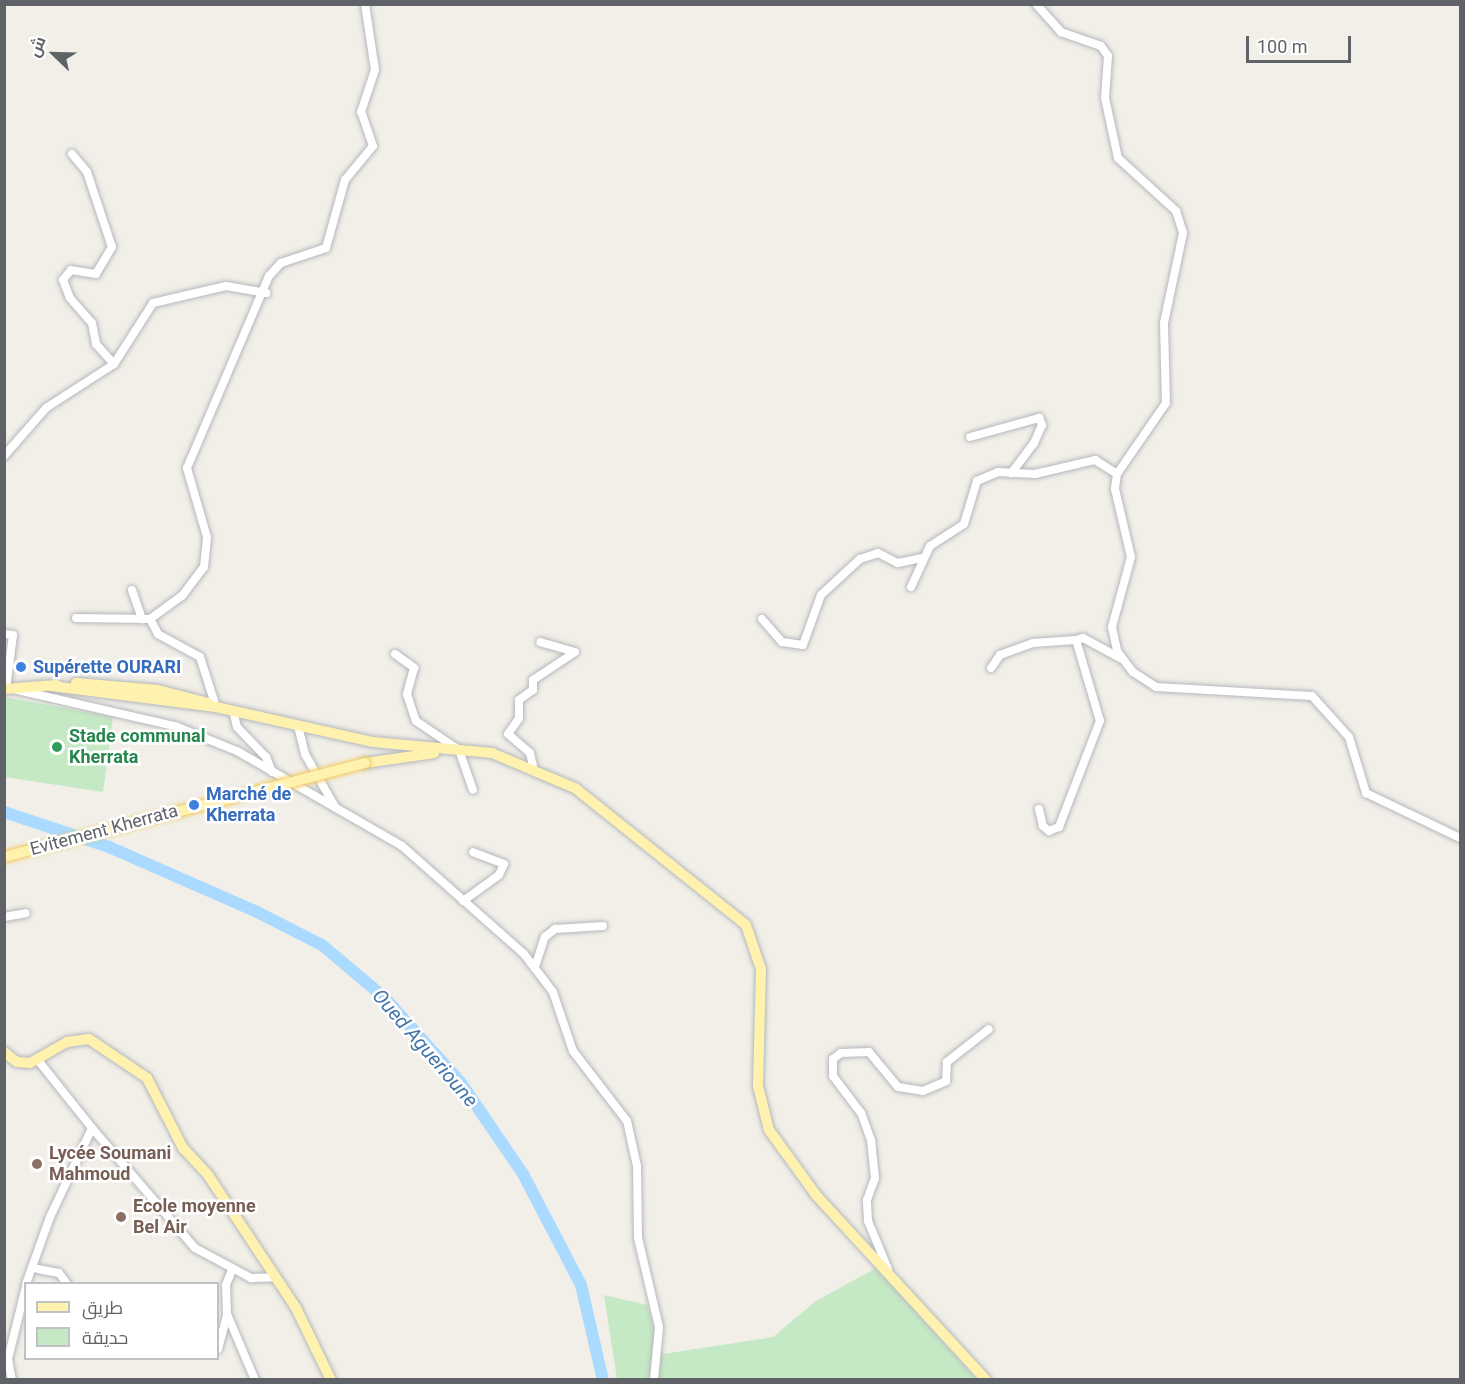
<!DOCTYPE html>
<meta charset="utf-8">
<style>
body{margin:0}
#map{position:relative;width:1465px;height:1384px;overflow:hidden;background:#f1efe8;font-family:Roboto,Cairo,sans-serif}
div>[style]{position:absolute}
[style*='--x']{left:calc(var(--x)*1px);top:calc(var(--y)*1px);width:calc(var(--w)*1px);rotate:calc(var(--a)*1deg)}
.green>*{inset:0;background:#c5e8c5}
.river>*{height:12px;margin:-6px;padding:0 6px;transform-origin:6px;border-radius:6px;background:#aadaff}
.roads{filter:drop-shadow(0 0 2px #b5b8bc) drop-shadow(0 0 2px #b5b8bc)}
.minor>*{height:8px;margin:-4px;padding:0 4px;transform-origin:4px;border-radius:4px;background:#fff}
.major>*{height:10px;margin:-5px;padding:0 5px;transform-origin:5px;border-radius:5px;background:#fff2af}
.bridges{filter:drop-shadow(0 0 2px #f2c960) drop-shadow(0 0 2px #f2c960)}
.major-bridge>*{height:10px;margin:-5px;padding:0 5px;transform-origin:5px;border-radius:5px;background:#fff2af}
.dots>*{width:16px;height:16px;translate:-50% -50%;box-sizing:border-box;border:3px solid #fff;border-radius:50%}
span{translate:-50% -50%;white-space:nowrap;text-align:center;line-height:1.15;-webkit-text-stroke:5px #fff;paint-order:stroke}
.shop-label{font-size:18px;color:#366cbe;font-weight:700}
.left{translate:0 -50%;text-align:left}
.leisure-label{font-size:18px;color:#27864d;font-weight:700}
.street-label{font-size:18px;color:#5f6368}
.education-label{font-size:18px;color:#785e54;font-weight:700}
.water-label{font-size:20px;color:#4174aa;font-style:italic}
.frame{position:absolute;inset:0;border:6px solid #5f6368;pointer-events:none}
.legend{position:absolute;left:24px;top:1282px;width:195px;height:78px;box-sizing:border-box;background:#fff;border:2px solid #bfc1c3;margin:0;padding:8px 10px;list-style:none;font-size:18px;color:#5f6368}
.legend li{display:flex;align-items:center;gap:12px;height:30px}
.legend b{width:30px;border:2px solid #bfc1c3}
.north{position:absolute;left:24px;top:24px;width:60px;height:60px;-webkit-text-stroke:4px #fff;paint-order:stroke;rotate:293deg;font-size:16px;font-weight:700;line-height:24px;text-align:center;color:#5f6368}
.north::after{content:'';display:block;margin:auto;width:21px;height:27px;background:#5f6368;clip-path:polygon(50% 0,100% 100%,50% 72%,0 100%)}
.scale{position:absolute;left:1246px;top:36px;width:105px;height:27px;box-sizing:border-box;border:3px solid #5f6368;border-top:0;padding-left:8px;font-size:18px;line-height:21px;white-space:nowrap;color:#5f6368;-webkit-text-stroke:4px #fff;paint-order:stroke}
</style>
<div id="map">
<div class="green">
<i style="clip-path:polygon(4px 697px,113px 717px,103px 792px,5px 777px)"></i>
<i style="clip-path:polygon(876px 1268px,976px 1379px,617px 1379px,604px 1295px,647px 1305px,663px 1354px,773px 1337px,816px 1301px)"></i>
</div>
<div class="river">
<i style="--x:4;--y:812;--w:111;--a:18.4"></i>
<i style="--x:109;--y:847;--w:162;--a:23.7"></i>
<i style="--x:257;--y:912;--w:73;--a:26.9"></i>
<i style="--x:322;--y:945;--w:82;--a:40.1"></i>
<i style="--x:385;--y:998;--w:114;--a:48.2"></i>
<i style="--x:461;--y:1083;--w:110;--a:55.7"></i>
<i style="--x:523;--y:1174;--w:125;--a:62.4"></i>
<i style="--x:581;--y:1285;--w:98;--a:77"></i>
</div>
<div class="roads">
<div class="minor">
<i style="--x:1036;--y:4;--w:38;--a:48"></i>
<i style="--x:1061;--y:32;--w:42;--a:19.3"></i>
<i style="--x:1101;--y:46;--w:12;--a:55"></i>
<i style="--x:1108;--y:56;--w:42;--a:94.1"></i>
<i style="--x:1105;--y:98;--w:61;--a:77.8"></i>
<i style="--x:1118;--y:158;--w:79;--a:42.4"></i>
<i style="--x:1176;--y:211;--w:23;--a:72"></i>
<i style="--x:1183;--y:233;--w:92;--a:101.9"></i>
<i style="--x:1164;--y:323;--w:80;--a:88.6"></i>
<i style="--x:1166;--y:403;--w:86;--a:124.6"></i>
<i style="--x:1117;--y:474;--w:15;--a:98"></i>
<i style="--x:1115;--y:489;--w:70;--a:76.8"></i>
<i style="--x:1131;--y:557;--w:73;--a:105.2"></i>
<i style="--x:1112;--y:627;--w:25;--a:78"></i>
<i style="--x:1117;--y:651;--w:26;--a:53"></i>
<i style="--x:1133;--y:672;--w:27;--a:33"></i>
<i style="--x:1156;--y:687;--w:156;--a:3.3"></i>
<i style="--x:1312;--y:696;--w:55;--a:47.9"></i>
<i style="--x:1349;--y:737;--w:59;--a:73.1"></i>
<i style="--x:1366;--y:793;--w:104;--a:25.6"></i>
<i style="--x:72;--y:154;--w:23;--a:50"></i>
<i style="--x:87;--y:172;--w:79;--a:71.6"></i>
<i style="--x:112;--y:247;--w:31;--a:121"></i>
<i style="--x:96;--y:274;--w:25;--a:-171"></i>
<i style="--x:71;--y:270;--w:13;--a:129"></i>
<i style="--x:63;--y:280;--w:19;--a:69"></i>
<i style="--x:70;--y:298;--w:33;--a:49"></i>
<i style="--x:92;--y:323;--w:21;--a:79"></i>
<i style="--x:96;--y:344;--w:27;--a:48"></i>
<i style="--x:970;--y:437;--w:72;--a:-15.4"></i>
<i style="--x:1039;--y:418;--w:8;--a:67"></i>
<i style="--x:1042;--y:425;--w:20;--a:114"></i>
<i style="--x:1034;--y:443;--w:38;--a:127"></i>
<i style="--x:4;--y:456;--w:64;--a:-48.8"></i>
<i style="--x:46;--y:408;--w:81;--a:-32.9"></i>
<i style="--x:114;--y:364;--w:72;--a:-57.4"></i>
<i style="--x:153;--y:303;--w:75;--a:-13.1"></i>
<i style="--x:226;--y:286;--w:41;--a:9.9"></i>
<i style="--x:911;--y:587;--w:45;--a:-65.1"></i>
<i style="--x:930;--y:546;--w:40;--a:-32.9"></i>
<i style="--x:964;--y:524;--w:45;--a:-73.2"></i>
<i style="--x:977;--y:481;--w:23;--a:-23"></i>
<i style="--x:998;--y:472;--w:37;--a:3"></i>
<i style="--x:1035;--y:474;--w:62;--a:-13.1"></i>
<i style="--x:1095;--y:460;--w:26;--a:32"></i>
<i style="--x:132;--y:590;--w:31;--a:71"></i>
<i style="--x:76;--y:618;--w:74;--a:0.8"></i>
<i style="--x:762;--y:619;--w:30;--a:49"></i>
<i style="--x:782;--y:642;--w:21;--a:8"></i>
<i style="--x:803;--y:645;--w:53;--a:-70.2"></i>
<i style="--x:821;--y:595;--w:53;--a:-42.7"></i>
<i style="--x:860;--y:559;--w:19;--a:-18"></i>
<i style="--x:878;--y:553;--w:22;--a:27"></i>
<i style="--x:898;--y:563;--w:25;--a:-12"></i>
<i style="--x:4;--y:634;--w:9;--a:6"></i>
<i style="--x:13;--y:635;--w:54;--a:97.4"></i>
<i style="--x:395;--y:654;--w:24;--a:36"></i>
<i style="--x:414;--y:668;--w:27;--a:105"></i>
<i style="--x:407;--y:694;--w:28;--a:72"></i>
<i style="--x:416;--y:721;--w:52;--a:34"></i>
<i style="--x:459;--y:750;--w:42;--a:70.7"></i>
<i style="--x:991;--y:668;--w:16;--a:-55"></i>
<i style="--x:1000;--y:655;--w:35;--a:-20"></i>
<i style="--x:1033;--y:643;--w:43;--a:-4"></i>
<i style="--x:13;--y:689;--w:166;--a:12.9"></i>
<i style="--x:175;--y:726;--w:67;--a:22"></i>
<i style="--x:237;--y:751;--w:190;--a:29.9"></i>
<i style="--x:402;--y:846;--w:163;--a:41.5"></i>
<i style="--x:524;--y:954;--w:48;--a:52.7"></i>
<i style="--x:553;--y:992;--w:62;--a:71.3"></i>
<i style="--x:573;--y:1051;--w:88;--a:52.4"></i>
<i style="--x:627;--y:1121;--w:46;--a:77.5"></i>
<i style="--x:637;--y:1166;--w:72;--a:89.2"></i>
<i style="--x:638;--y:1238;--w:91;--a:76.7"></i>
<i style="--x:659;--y:1327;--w:53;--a:95.4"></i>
<i style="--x:216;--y:707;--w:52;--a:-107.7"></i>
<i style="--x:200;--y:657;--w:48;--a:-151.3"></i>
<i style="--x:158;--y:634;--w:17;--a:-118"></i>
<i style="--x:150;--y:619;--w:39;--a:-36"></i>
<i style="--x:182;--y:596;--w:36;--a:-53"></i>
<i style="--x:204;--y:567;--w:30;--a:-84"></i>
<i style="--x:207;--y:537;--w:72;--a:-106.2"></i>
<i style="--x:187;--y:468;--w:209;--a:-66.9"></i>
<i style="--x:269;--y:276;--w:18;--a:-47"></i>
<i style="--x:281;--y:263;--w:47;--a:-18.4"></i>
<i style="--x:326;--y:248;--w:71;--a:-74.4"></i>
<i style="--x:345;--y:180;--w:44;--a:-50.5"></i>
<i style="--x:373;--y:146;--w:36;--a:-109"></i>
<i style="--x:361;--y:112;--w:44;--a:-71.6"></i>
<i style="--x:375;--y:70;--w:67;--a:-98.6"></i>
<i style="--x:233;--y:710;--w:17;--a:77"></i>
<i style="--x:237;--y:727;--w:42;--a:46"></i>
<i style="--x:266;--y:757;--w:16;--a:68"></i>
<i style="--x:298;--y:726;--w:29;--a:76"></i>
<i style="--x:305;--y:754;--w:61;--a:60.5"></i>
<i style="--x:533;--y:766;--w:13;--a:-103"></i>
<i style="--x:530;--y:753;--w:29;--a:-139"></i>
<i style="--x:508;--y:734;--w:19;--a:-55"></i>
<i style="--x:519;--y:718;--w:18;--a:-90"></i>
<i style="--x:519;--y:700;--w:17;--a:-36"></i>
<i style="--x:533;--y:690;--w:10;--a:-90"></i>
<i style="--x:533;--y:680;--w:50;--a:-33.7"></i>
<i style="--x:575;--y:652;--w:36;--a:-164"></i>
<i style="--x:1039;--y:809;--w:17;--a:77"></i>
<i style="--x:1043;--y:826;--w:8;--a:40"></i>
<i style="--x:1049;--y:831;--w:11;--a:-22"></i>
<i style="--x:1059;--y:827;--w:114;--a:-68.9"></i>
<i style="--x:1100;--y:721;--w:84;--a:-106.5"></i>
<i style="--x:1076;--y:640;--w:7;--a:-16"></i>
<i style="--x:1083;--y:638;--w:44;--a:28.3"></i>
<i style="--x:463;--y:901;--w:44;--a:-35.8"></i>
<i style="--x:499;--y:875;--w:12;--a:-66"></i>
<i style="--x:504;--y:864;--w:33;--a:-159"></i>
<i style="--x:4;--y:917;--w:22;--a:-10"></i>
<i style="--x:535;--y:967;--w:32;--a:-72"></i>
<i style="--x:545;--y:937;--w:13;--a:-39"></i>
<i style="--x:555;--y:929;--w:48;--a:-3.6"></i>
<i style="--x:92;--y:1128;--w:158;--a:49.4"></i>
<i style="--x:195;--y:1248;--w:64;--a:28.2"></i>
<i style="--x:251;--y:1278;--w:25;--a:-2"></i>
<i style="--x:38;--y:1269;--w:21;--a:11"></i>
<i style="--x:59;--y:1273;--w:14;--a:54"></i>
<i style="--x:888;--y:1269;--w:52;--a:-112.6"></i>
<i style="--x:868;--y:1221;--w:21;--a:-93"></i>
<i style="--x:867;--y:1200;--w:23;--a:-70"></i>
<i style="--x:875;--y:1178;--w:38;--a:-96"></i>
<i style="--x:871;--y:1140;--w:29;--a:-110"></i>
<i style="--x:861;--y:1113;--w:46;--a:-127.1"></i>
<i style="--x:833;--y:1076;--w:17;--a:-90"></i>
<i style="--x:833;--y:1059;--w:10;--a:-37"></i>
<i style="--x:841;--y:1053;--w:28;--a:-2"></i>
<i style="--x:869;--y:1052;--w:45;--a:50.4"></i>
<i style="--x:898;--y:1087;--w:25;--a:9"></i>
<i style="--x:923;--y:1091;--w:25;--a:-23"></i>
<i style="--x:946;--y:1081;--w:19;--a:-87"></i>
<i style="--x:947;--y:1062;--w:53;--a:-38.2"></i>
<i style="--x:232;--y:1270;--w:16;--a:112"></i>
<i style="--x:226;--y:1285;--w:29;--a:88"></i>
<i style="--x:227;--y:1314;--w:72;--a:67"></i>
<i style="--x:26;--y:1284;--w:71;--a:-70.3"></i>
<i style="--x:50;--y:1217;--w:98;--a:-64.7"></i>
<i style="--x:92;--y:1128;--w:88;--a:-128.6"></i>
<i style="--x:218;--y:1349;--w:35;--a:-75"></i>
<i style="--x:12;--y:1380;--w:21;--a:-101"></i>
<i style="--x:8;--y:1359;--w:75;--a:-76.1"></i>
</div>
<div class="major">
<i style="--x:76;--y:683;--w:82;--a:4.9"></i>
<i style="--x:158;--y:690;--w:52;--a:14.6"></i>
<i style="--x:52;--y:686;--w:165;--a:7.3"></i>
<i style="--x:216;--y:707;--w:161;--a:12.6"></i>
<i style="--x:373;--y:742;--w:120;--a:5.3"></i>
<i style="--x:492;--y:753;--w:90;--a:22.9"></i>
<i style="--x:575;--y:788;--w:219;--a:38.7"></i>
<i style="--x:746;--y:925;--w:46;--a:71.2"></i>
<i style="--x:761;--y:969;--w:117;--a:91.5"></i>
<i style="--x:758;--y:1086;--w:45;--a:76"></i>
<i style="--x:769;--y:1130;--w:80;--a:54.1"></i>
<i style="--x:816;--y:1195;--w:251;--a:47.4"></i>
<i style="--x:4;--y:689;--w:53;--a:-4.3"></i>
<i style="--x:365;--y:763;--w:70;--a:-8.2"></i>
<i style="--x:4;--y:1052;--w:16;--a:38"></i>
<i style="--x:17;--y:1062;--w:13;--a:4"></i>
<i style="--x:30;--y:1063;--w:43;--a:-29.6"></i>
<i style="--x:67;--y:1042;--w:22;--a:-8"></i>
<i style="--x:89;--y:1039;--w:70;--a:33.9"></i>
<i style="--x:147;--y:1078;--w:79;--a:62.8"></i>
<i style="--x:183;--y:1148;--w:37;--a:47"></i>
<i style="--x:208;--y:1175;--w:159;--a:56.5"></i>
<i style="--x:296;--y:1308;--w:80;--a:64.1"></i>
</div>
</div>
<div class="bridges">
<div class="major-bridge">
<i style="--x:4;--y:857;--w:373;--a:-14.6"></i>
</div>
</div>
<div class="dots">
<i style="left:21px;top:667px;background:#3f7fe0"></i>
<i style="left:57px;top:747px;background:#2e9e5b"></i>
<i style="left:194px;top:805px;background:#3f7fe0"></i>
<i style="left:37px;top:1164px;background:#8d6e63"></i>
<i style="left:121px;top:1217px;background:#8d6e63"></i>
</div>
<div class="shop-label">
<span class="left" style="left:33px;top:667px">Supérette OURARI</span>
<span class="left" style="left:206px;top:805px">Marché de<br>Kherrata</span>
</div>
<div class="leisure-label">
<span class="left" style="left:69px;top:747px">Stade communal<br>Kherrata</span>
</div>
<div class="street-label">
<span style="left:104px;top:830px;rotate:-15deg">Evitement Kherrata</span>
</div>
<div class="education-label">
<span class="left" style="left:49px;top:1164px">Lycée Soumani<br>Mahmoud</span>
<span class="left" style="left:133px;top:1217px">Ecole moyenne<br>Bel Air</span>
</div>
<div class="water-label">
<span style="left:425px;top:1048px;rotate:49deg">Oued Aguerioune</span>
</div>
<div class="frame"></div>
<ul class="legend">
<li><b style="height:8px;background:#fff2af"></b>طريق</li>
<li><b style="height:16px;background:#c5e8c5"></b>حديقة</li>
</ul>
<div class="north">ش</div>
<div class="scale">100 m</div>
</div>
